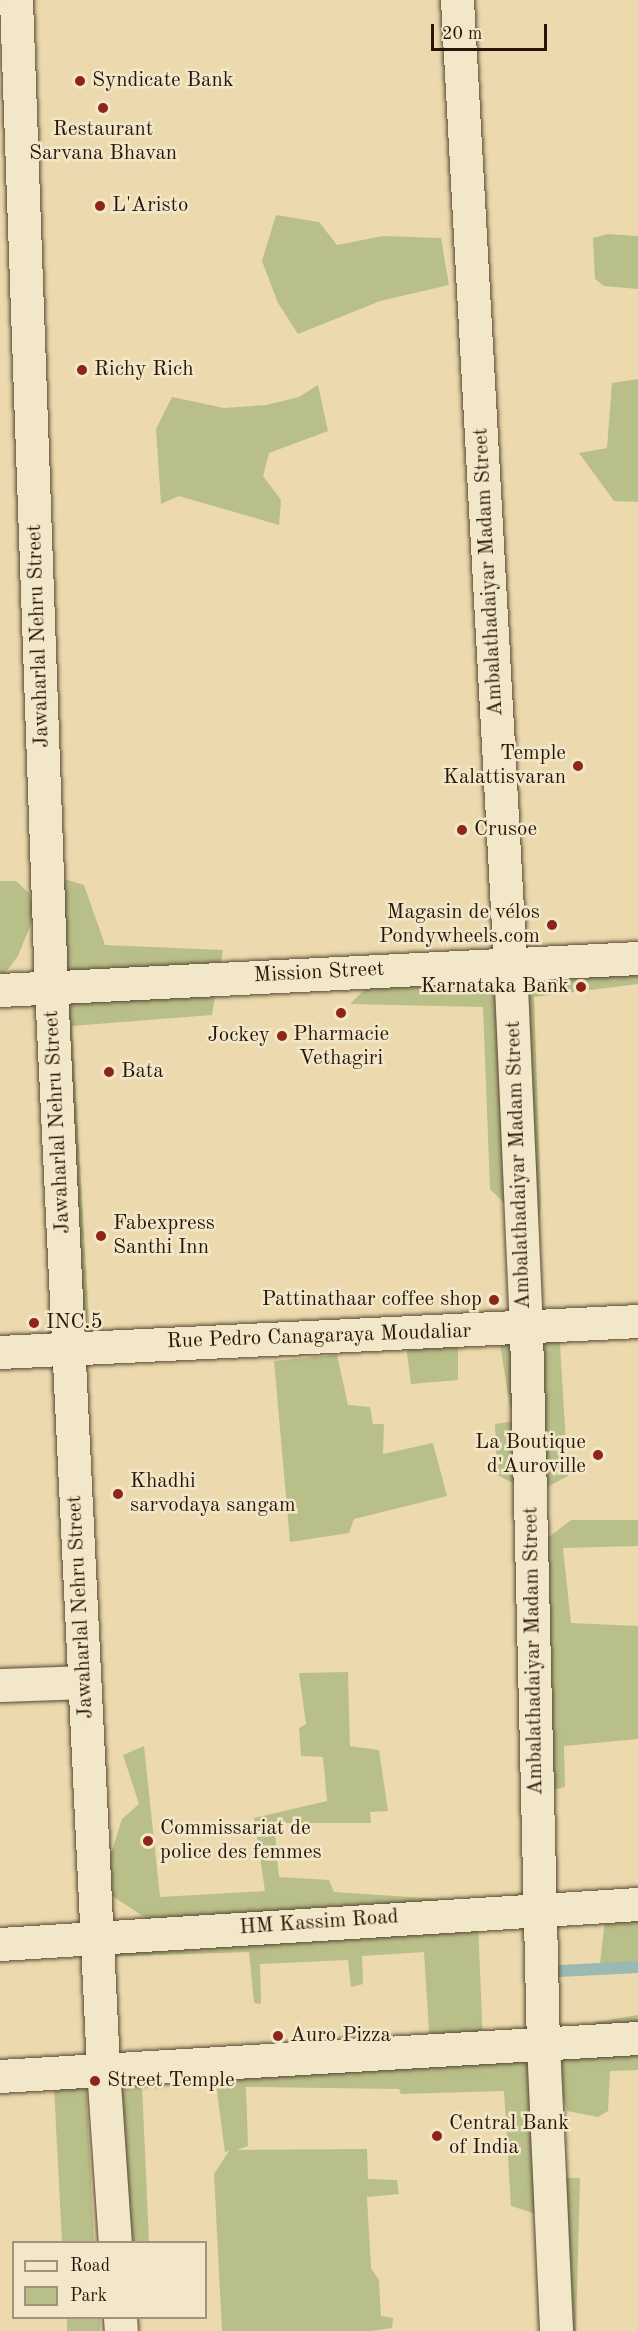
<!DOCTYPE html>
<meta charset="utf-8">
<style>
body{margin:0}
#map{position:relative;width:638px;height:2331px;overflow:hidden;background:#ecdaae;font-family:"Old Standard TT",serif}
div>[style]{position:absolute}
[style*='--x']{left:calc(var(--x)*1px);top:calc(var(--y)*1px);width:calc(var(--w)*1px);rotate:calc(var(--a)*1deg)}
.green>*{inset:0;background:#b9bf89;transform-origin:0 0}
.stream>*{height:12px;margin:-6px;padding:0 6px;transform-origin:6px;border-radius:6px;background:#9bb9b3}
.roads{filter:drop-shadow(0 0 2px #584732) drop-shadow(0 0 2px #584732)}
.minor>*{height:33px;margin:-16.5px;padding:0 16.5px;transform-origin:16.5px;border-radius:16.5px;background:#f3e7ca}
.tertiary>*{height:33px;margin:-16.5px;padding:0 16.5px;transform-origin:16.5px;border-radius:16.5px;background:#f3e7ca}
.dots>*{width:16px;height:16px;translate:-50% -50%;box-sizing:border-box;border:3px solid #f3e7ca;border-radius:50%}
span{translate:-50% -50%;white-space:nowrap;text-align:center;line-height:1.15;-webkit-text-stroke:5px #f3e7ca;paint-order:stroke}
.poi-label{font-size:21px;color:#271608}
.left{translate:0 -50%;text-align:left}
.right{translate:-100% -50%;text-align:right}
.street-label{font-size:21px;color:#271608}
.legend{position:absolute;left:12px;top:2241px;width:195px;height:78px;box-sizing:border-box;background:#f3e7ca;border:2px solid #a1937c;margin:0;padding:8px 10px;list-style:none;font-size:18px;color:#271608}
.legend li{display:flex;align-items:center;gap:12px;height:30px}
.legend b{width:30px;border:2px solid #a1937c}
.scale{position:absolute;left:431px;top:24px;width:116px;height:27px;box-sizing:border-box;border:3px solid #271608;border-top:0;padding-left:8px;font-size:18px;line-height:21px;white-space:nowrap;color:#271608;-webkit-text-stroke:4px #f3e7ca;paint-order:stroke}
</style>
<div id="map">
<div class="green">
<i style="clip-path:polygon(276px 215px,319px 222px,337px 245px,383px 236px,441px 238px,449px 285px,380px 301px,298px 334px,278px 303px,262px 261px)"></i>
<i style="clip-path:polygon(608px 234px,638px 236px,638px 289px,604px 286px,595px 279px,593px 238px)"></i>
<i style="clip-path:polygon(638px 379px,638px 502px,614px 501px,579px 453px,607px 448px,612px 383px)"></i>
<i style="clip-path:polygon(318px 385px,328px 431px,269px 453px,263px 476px,281px 500px,279px 525px,179px 496px,161px 504px,156px 429px,172px 397px,224px 408px,266px 405px,299px 397px)"></i>
<i style="clip-path:polygon(61px 878px,84px 885px,105px 945px,223px 950px,212px 1015px,72px 1026px,90px 1338px,73px 1340px)"></i>
<i style="clip-path:polygon(0 881px,16px 881px,29px 893px,35px 914px,18px 956px,5px 973px,0 973px)"></i>
<i style="clip-path:polygon(638px 963px,638px 984px,534px 997px,541px 1203px,531px 1303px,517px 968px)"></i>
<i style="clip-path:polygon(448px 970px,445px 987px,507px 990px,514px 1213px,490px 1189px,483px 1007px,350px 1004px,382px 973px)"></i>
<i style="clip-path:polygon(559px 1329px,568px 1476px,534px 1494px,529px 1330px)"></i>
<i style="clip-path:polygon(523px 1330px,525px 1410px,510px 1408px,499px 1337px,458px 1339px,458px 1380px,411px 1384px,405px 1338px)"></i>
<i style="clip-path:polygon(337px 1355px,348px 1405px,370px 1407px,373px 1424px,384px 1424px,383px 1454px,433px 1443px,447px 1496px,354px 1519px,349px 1533px,290px 1542px,274px 1361px)"></i>
<i style="clip-path:polygon(523px 1420px,527px 1490px,497px 1475px,495px 1424px)"></i>
<i style="clip-path:polygon(571px 1520px,638px 1520px,638px 1546px,563px 1548px,571px 1623px,638px 1626px,638px 1739px,564px 1746px,565px 1787px,544px 1792px,536px 1547px)"></i>
<i style="clip-path:polygon(348px 1672px,350px 1746px,379px 1750px,388px 1811px,370px 1812px,371px 1823px,274px 1823px,279px 1877px,329px 1880px,334px 1892px,486px 1902px,537px 1889px,537px 1907px,155px 1924px,100px 1888px,122px 1819px,139px 1804px,123px 1755px,144px 1746px,160px 1897px,265px 1891px,254px 1818px,327px 1801px,323px 1757px,301px 1756px,299px 1728px,306px 1724px,299px 1673px)"></i>
<i style="clip-path:polygon(638px 1892px,638px 1967px,600px 1964px,607px 1900px)"></i>
<i style="clip-path:polygon(527px 1917px,478px 1921px,483px 2044px,430px 2047px,424px 1952px,362px 1956px,363px 1984px,351px 1987px,348px 1960px,260px 1964px,261px 2004px,254px 2003px,249px 1952px,98px 1957px,197px 1934px)"></i>
<i style="clip-path:polygon(638px 2015px,638px 2070px,610px 2071px,608px 2111px,598px 2117px,567px 2111px,552px 2056px,596px 2022px)"></i>
<i style="clip-path:polygon(540px 2045px,549px 2218px,511px 2206px,504px 2091px,401px 2094px,399px 2089px,246px 2087px,248px 2146px,237px 2150px,367px 2149px,368px 2179px,397px 2180px,399px 2194px,367px 2197px,371px 2268px,379px 2280px,381px 2316px,393px 2318px,392px 2328px,372px 2331px,222px 2331px,214px 2174px,229px 2151px,225px 2152px,216px 2084px,210px 2080px,142px 2085px,149px 2242px,118px 2242px,106px 2069px)"></i>
<i style="left:86px;top:2087px;width:155px;height:32px;rotate:87deg"></i>
<i style="clip-path:polygon(556px 2178px,580px 2178px,576px 2331px,562px 2331px)"></i>
<i style="left:67px;top:2318px;width:33px;height:13px"></i>
</div>
<div class="stream">
<i style="--x:559;--y:1971;--w:79;--a:-2.9"></i>
</div>
<div class="roads">
<div class="minor">
<i style="--x:457;--y:0;--w:964;--a:86.85"></i>
<i style="--x:510;--y:963;--w:366;--a:87.5"></i>
<i style="--x:526;--y:1329;--w:714;--a:88.64"></i>
<i style="--x:543;--y:2043;--w:288;--a:87.4"></i>
<i style="--x:0;--y:1352;--w:639;--a:-2.78"></i>
<i style="--x:0;--y:1685;--w:84;--a:-2"></i>
<i style="--x:103;--y:2068;--w:174;--a:86.1"></i>
<i style="--x:120;--y:2318;--w:13;--a:86"></i>
</div>
<div class="tertiary">
<i style="--x:16;--y:0;--w:989;--a:87.97"></i>
<i style="--x:51;--y:988;--w:1081;--a:87.24"></i>
<i style="--x:0;--y:990;--w:639;--a:-2.87"></i>
<i style="--x:0;--y:1944;--w:639;--a:-3.59"></i>
<i style="--x:0;--y:2076;--w:639;--a:-3.41"></i>
</div>
</div>
<div class="dots">
<i style="left:80px;top:81px;background:#8f2418"></i>
<i style="left:103px;top:108px;background:#8f2418"></i>
<i style="left:100px;top:206px;background:#8f2418"></i>
<i style="left:82px;top:370px;background:#8f2418"></i>
<i style="left:578px;top:766px;background:#8f2418"></i>
<i style="left:462px;top:830px;background:#8f2418"></i>
<i style="left:552px;top:925px;background:#8f2418"></i>
<i style="left:581px;top:987px;background:#8f2418"></i>
<i style="left:341px;top:1013px;background:#8f2418"></i>
<i style="left:282px;top:1036px;background:#8f2418"></i>
<i style="left:109px;top:1072px;background:#8f2418"></i>
<i style="left:101px;top:1236px;background:#8f2418"></i>
<i style="left:494px;top:1300px;background:#8f2418"></i>
<i style="left:34px;top:1323px;background:#8f2418"></i>
<i style="left:598px;top:1455px;background:#8f2418"></i>
<i style="left:118px;top:1494px;background:#8f2418"></i>
<i style="left:148px;top:1841px;background:#8f2418"></i>
<i style="left:278px;top:2036px;background:#8f2418"></i>
<i style="left:95px;top:2081px;background:#8f2418"></i>
<i style="left:437px;top:2136px;background:#8f2418"></i>
</div>
<div class="poi-label">
<span class="left" style="left:92px;top:81px">Syndicate Bank</span>
<span style="left:103px;top:142px">Restaurant<br>Sarvana Bhavan</span>
<span class="left" style="left:112px;top:206px">L'Aristo</span>
<span class="left" style="left:94px;top:370px">Richy Rich</span>
<span class="right" style="left:566px;top:766px">Temple<br>Kalattisvaran</span>
<span class="left" style="left:474px;top:830px">Crusoe</span>
<span class="right" style="left:540px;top:925px">Magasin de vélos<br>Pondywheels.com</span>
<span class="right" style="left:569px;top:987px">Karnataka Bank</span>
<span style="left:341px;top:1047px">Pharmacie<br>Vethagiri</span>
<span class="right" style="left:270px;top:1036px">Jockey</span>
<span class="left" style="left:121px;top:1072px">Bata</span>
<span class="left" style="left:113px;top:1236px">Fabexpress<br>Santhi Inn</span>
<span class="right" style="left:482px;top:1300px">Pattinathaar coffee shop</span>
<span class="left" style="left:46px;top:1323px">INC.5</span>
<span class="right" style="left:586px;top:1455px">La Boutique<br>d'Auroville</span>
<span class="left" style="left:130px;top:1494px">Khadhi<br>sarvodaya sangam</span>
<span class="left" style="left:160px;top:1841px">Commissariat de<br>police des femmes</span>
<span class="left" style="left:290px;top:2036px">Auro Pizza</span>
<span class="left" style="left:107px;top:2081px">Street Temple</span>
<span class="left" style="left:449px;top:2136px">Central Bank<br>of India</span>
</div>
<div class="street-label">
<span style="left:489px;top:572px;rotate:-93deg">Ambalathadaiyar Madam Street</span>
<span style="left:39px;top:636px;rotate:-92deg">Jawaharlal Nehru Street</span>
<span style="left:319px;top:973px;rotate:-3deg">Mission Street</span>
<span style="left:58px;top:1122px;rotate:-93deg">Jawaharlal Nehru Street</span>
<span style="left:519px;top:1165px;rotate:-92deg">Ambalathadaiyar Madam Street</span>
<span style="left:319px;top:1337px;rotate:-2deg">Rue Pedro Canagaraya Moudaliar</span>
<span style="left:81px;top:1607px;rotate:-93deg">Jawaharlal Nehru Street</span>
<span style="left:534px;top:1651px;rotate:-91deg">Ambalathadaiyar Madam Street</span>
<span style="left:319px;top:1923px;rotate:-4deg">HM Kassim Road</span>
</div>
<ul class="legend">
<li><b style="height:8px;background:#f3e7ca"></b>Road</li>
<li><b style="height:16px;background:#b9bf89"></b>Park</li>
</ul>
<div class="scale">20 m</div>
</div>
